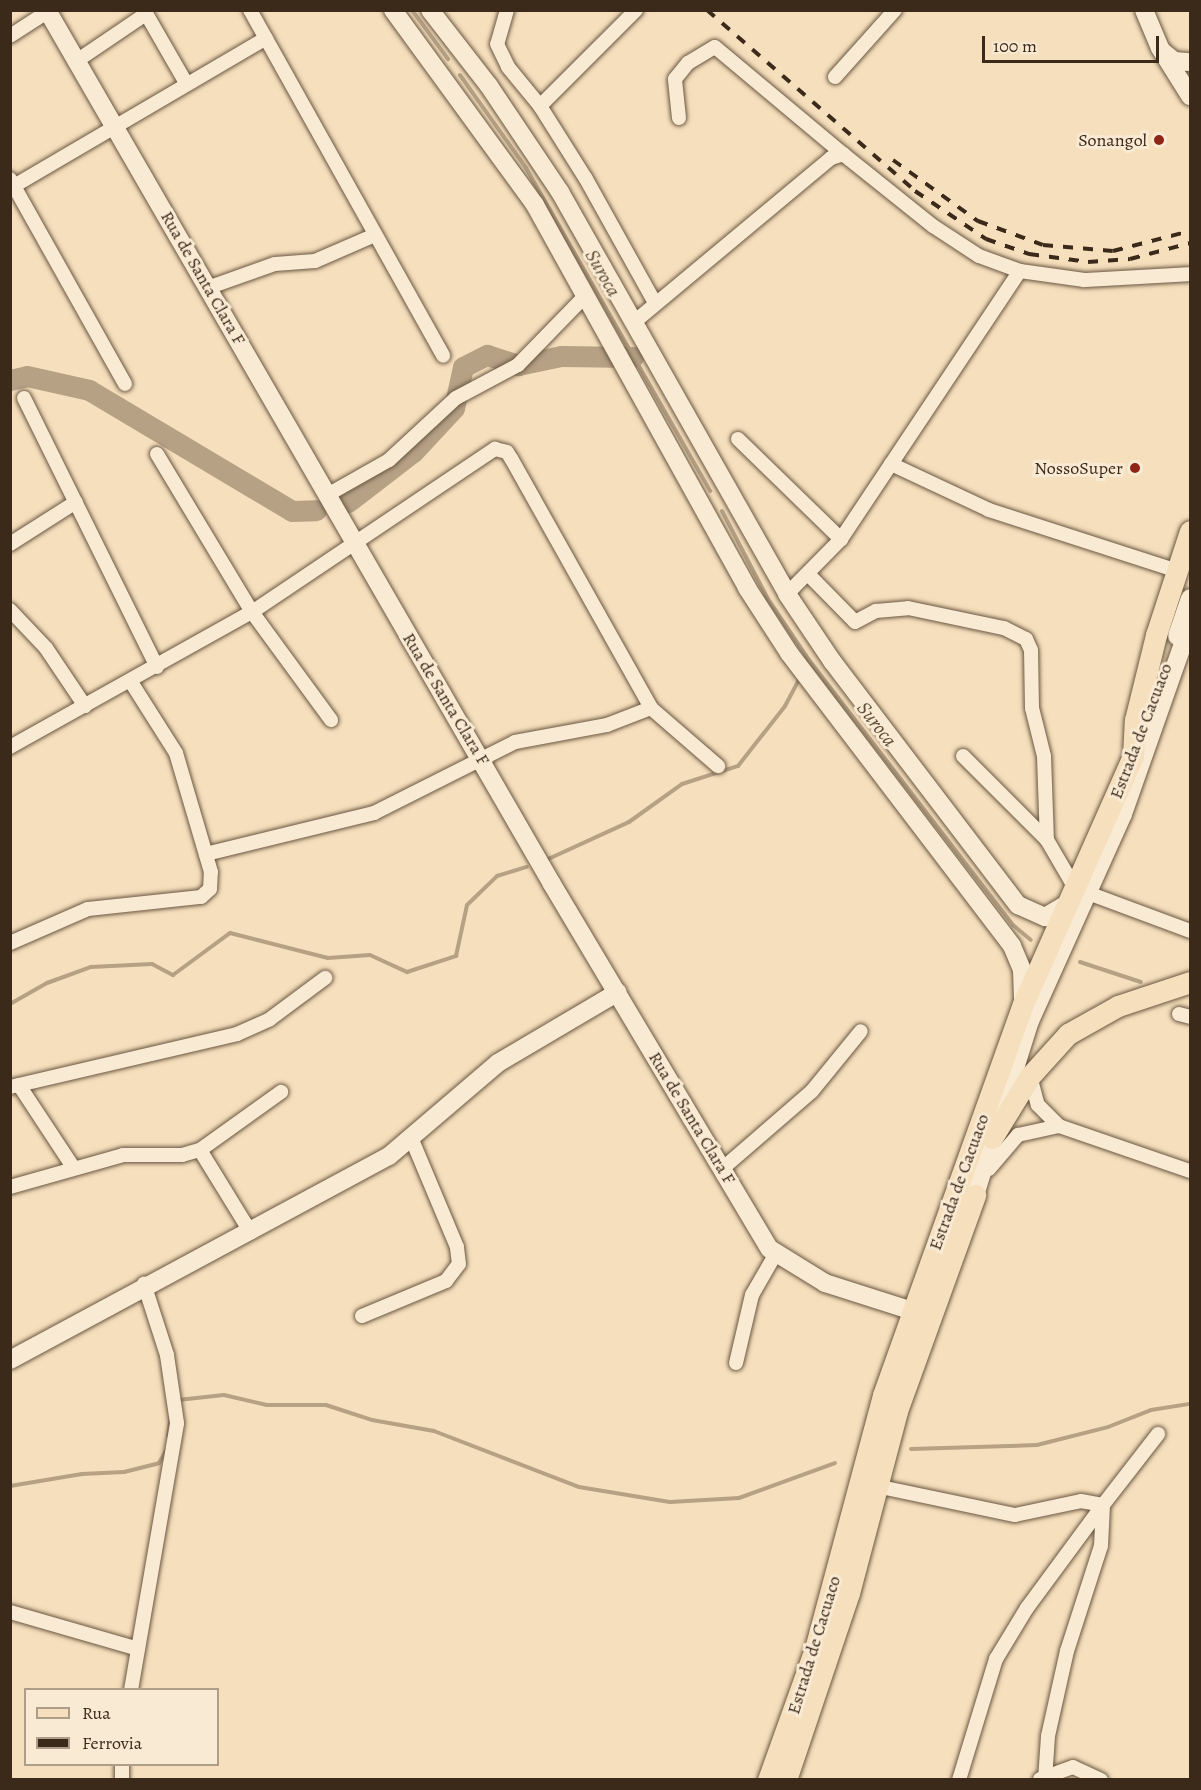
<!DOCTYPE html>
<style>
body{margin:0}
#map{position:relative;width:1201px;height:1790px;overflow:hidden;background:#f6dfbc;font-family:Alegreya,serif}
div>[style]{position:absolute}
[style*='--x']{left:calc(var(--x)*1px);top:calc(var(--y)*1px);width:calc(var(--w)*1px);rotate:calc(var(--a)*1deg)}
.stream>*{height:4px;margin:-2px;padding:0 2px;transform-origin:2px;border-radius:2px;background:#b6a185}
.river>*{height:21px;margin:-10.5px;padding:0 10.5px;transform-origin:10.5px;border-radius:10.5px;background:#b6a185}
.roads{filter:drop-shadow(0 0 2px #6a5742) drop-shadow(0 0 2px #6a5742)}
.street>*{height:14px;margin:-7px;padding:0 7px;transform-origin:7px;border-radius:7px;background:#f9ead3}
.secondary>*{height:18px;margin:-9px;padding:0 9px;transform-origin:9px;border-radius:9px;background:#f9ead3}
.primary>*{height:21px;margin:-10.5px;padding:0 10.5px;transform-origin:10.5px;border-radius:10.5px;background:#f6dfbc}
.rail>*{height:4px;margin-top:-2px;transform-origin:0;background:repeating-linear-gradient(90deg,#3b2a1a 0 10px,transparent 0 20px)}
.dots>*{width:16px;height:16px;translate:-50% -50%;box-sizing:border-box;border:3px solid #f9ead3;border-radius:50%}
span{translate:-50% -50%;white-space:nowrap;text-align:center;line-height:1.15;-webkit-text-stroke:6px #f9ead3;paint-order:stroke}
.poi-label{font-size:18px;color:#3b2a1a}
.right{translate:-100% -50%;text-align:right}
.street-label{font-size:18px;color:#3b2a1a}
.water-label{font-size:20px;color:#604e3a;font-style:italic}
.frame{position:absolute;inset:0;border:12px solid #3b2a1a;pointer-events:none}
.legend{position:absolute;left:24px;top:1688px;width:195px;height:78px;box-sizing:border-box;background:#f9ead3;border:2px solid #ad9d89;margin:0;padding:8px 10px;list-style:none;font-size:18px;color:#3b2a1a}
.legend li{display:flex;align-items:center;gap:12px;height:30px}
.legend b{width:30px;border:2px solid #ad9d89}
.scale{position:absolute;left:982px;top:36px;width:177px;height:27px;box-sizing:border-box;border:3px solid #3b2a1a;border-top:0;padding-left:8px;font-size:18px;line-height:21px;white-space:nowrap;color:#3b2a1a;-webkit-text-stroke:4px #f9ead3;paint-order:stroke}
</style>
<div id="map">
<div class="stream">
<i style="--x:412;--y:10;--w:61;--a:53.7"></i>
<i style="--x:460;--y:75;--w:114;--a:54.6"></i>
<i style="--x:526;--y:168;--w:372;--a:60.3"></i>
<i style="--x:722;--y:511;--w:99;--a:62.4"></i>
<i style="--x:768;--y:599;--w:73;--a:56.1"></i>
<i style="--x:809;--y:660;--w:334;--a:52.4"></i>
<i style="--x:1013;--y:925;--w:23;--a:40"></i>
<i style="--x:546;--y:860;--w:91;--a:-24.6"></i>
<i style="--x:629;--y:822;--w:65;--a:-35.6"></i>
<i style="--x:682;--y:784;--w:59;--a:-17.8"></i>
<i style="--x:738;--y:766;--w:76;--a:-51.9"></i>
<i style="--x:785;--y:706;--w:34;--a:-62"></i>
<i style="--x:1080;--y:962;--w:64;--a:18.2"></i>
<i style="--x:10;--y:1004;--w:43;--a:-29.6"></i>
<i style="--x:47;--y:983;--w:47;--a:-20"></i>
<i style="--x:91;--y:967;--w:61;--a:-2.8"></i>
<i style="--x:152;--y:964;--w:24;--a:28"></i>
<i style="--x:173;--y:975;--w:71;--a:-36.4"></i>
<i style="--x:230;--y:933;--w:101;--a:14.3"></i>
<i style="--x:328;--y:958;--w:42;--a:-4.1"></i>
<i style="--x:370;--y:955;--w:41;--a:24.7"></i>
<i style="--x:407;--y:972;--w:52;--a:-18.1"></i>
<i style="--x:456;--y:956;--w:52;--a:-77.8"></i>
<i style="--x:467;--y:905;--w:42;--a:-44"></i>
<i style="--x:497;--y:876;--w:31;--a:-17"></i>
<i style="--x:178;--y:1400;--w:46;--a:-6.2"></i>
<i style="--x:224;--y:1395;--w:44;--a:13.1"></i>
<i style="--x:267;--y:1405;--w:59;--a:0"></i>
<i style="--x:326;--y:1405;--w:48;--a:18.1"></i>
<i style="--x:372;--y:1420;--w:63;--a:10.1"></i>
<i style="--x:434;--y:1431;--w:155;--a:21.1"></i>
<i style="--x:579;--y:1487;--w:92;--a:9.4"></i>
<i style="--x:670;--y:1502;--w:69;--a:-3.3"></i>
<i style="--x:739;--y:1498;--w:102;--a:-20"></i>
<i style="--x:168;--y:1436;--w:22;--a:-82"></i>
<i style="--x:911;--y:1449;--w:126;--a:-1.8"></i>
<i style="--x:1037;--y:1445;--w:73;--a:-14.2"></i>
<i style="--x:1108;--y:1427;--w:46;--a:-21.6"></i>
<i style="--x:1151;--y:1410;--w:39;--a:-9"></i>
<i style="--x:10;--y:1486;--w:73;--a:-9.5"></i>
<i style="--x:82;--y:1474;--w:42;--a:-2.7"></i>
<i style="--x:124;--y:1472;--w:36;--a:-14"></i>
<i style="--x:159;--y:1463;--w:16;--a:-60"></i>
</div>
<div class="river">
<i style="--x:10;--y:380;--w:17;--a:-13"></i>
<i style="--x:27;--y:376;--w:64;--a:12.7"></i>
<i style="--x:89;--y:390;--w:236;--a:30.8"></i>
<i style="--x:292;--y:511;--w:24;--a:-2"></i>
<i style="--x:348;--y:502;--w:82;--a:-37.6"></i>
<i style="--x:413;--y:452;--w:60;--a:-47"></i>
<i style="--x:454;--y:408;--w:42;--a:-77.6"></i>
<i style="--x:463;--y:367;--w:27;--a:-27"></i>
<i style="--x:487;--y:355;--w:33;--a:18"></i>
<i style="--x:518;--y:365;--w:44;--a:-11.8"></i>
<i style="--x:561;--y:356;--w:72;--a:0.8"></i>
</div>
<div class="roads">
<div class="street">
<i style="--x:144;--y:10;--w:84;--a:60.1"></i>
<i style="--x:250;--y:10;--w:396;--a:60.8"></i>
<i style="--x:507;--y:10;--w:35;--a:106"></i>
<i style="--x:497;--y:44;--w:25;--a:64"></i>
<i style="--x:508;--y:67;--w:50;--a:50.6"></i>
<i style="--x:540;--y:106;--w:86;--a:57.8"></i>
<i style="--x:586;--y:179;--w:142;--a:60.9"></i>
<i style="--x:10;--y:36;--w:44;--a:-33"></i>
<i style="--x:75;--y:62;--w:86;--a:-34.1"></i>
<i style="--x:835;--y:77;--w:90;--a:-48.2"></i>
<i style="--x:540;--y:106;--w:136;--a:-45"></i>
<i style="--x:679;--y:118;--w:39;--a:-96"></i>
<i style="--x:675;--y:79;--w:21;--a:-51"></i>
<i style="--x:688;--y:63;--w:31;--a:-31"></i>
<i style="--x:715;--y:47;--w:167;--a:39.9"></i>
<i style="--x:10;--y:179;--w:235;--a:60.7"></i>
<i style="--x:14;--y:186;--w:292;--a:-30.4"></i>
<i style="--x:210;--y:287;--w:69;--a:-19.5"></i>
<i style="--x:275;--y:264;--w:40;--a:-4.3"></i>
<i style="--x:315;--y:261;--w:65;--a:-23.4"></i>
<i style="--x:633;--y:323;--w:258;--a:-39.8"></i>
<i style="--x:831;--y:158;--w:13;--a:-18"></i>
<i style="--x:843;--y:154;--w:115;--a:38.7"></i>
<i style="--x:933;--y:226;--w:55;--a:33.1"></i>
<i style="--x:979;--y:256;--w:44;--a:20.1"></i>
<i style="--x:1020;--y:271;--w:65;--a:8"></i>
<i style="--x:1084;--y:280;--w:106;--a:-3.2"></i>
<i style="--x:24;--y:398;--w:300;--a:63.7"></i>
<i style="--x:738;--y:439;--w:144;--a:44.2"></i>
<i style="--x:157;--y:454;--w:184;--a:59"></i>
<i style="--x:252;--y:612;--w:134;--a:53.8"></i>
<i style="--x:891;--y:464;--w:108;--a:25.1"></i>
<i style="--x:989;--y:510;--w:195;--a:17.9"></i>
<i style="--x:329;--y:494;--w:69;--a:-29.5"></i>
<i style="--x:389;--y:460;--w:91;--a:-42.8"></i>
<i style="--x:456;--y:398;--w:70;--a:-28"></i>
<i style="--x:518;--y:365;--w:96;--a:-45.8"></i>
<i style="--x:10;--y:544;--w:78;--a:-32.5"></i>
<i style="--x:810;--y:576;--w:64;--a:45.6"></i>
<i style="--x:855;--y:622;--w:24;--a:-28"></i>
<i style="--x:876;--y:611;--w:32;--a:-5"></i>
<i style="--x:908;--y:608;--w:98;--a:11.8"></i>
<i style="--x:1004;--y:628;--w:25;--a:27"></i>
<i style="--x:1026;--y:639;--w:12;--a:66"></i>
<i style="--x:1031;--y:650;--w:58;--a:89"></i>
<i style="--x:1032;--y:708;--w:49;--a:76"></i>
<i style="--x:1044;--y:756;--w:84;--a:88"></i>
<i style="--x:787;--y:594;--w:77;--a:-45.5"></i>
<i style="--x:841;--y:539;--w:322;--a:-56.3"></i>
<i style="--x:10;--y:610;--w:52;--a:46.5"></i>
<i style="--x:46;--y:648;--w:70;--a:56.1"></i>
<i style="--x:10;--y:747;--w:277;--a:-29.2"></i>
<i style="--x:252;--y:612;--w:293;--a:-33.9"></i>
<i style="--x:495;--y:449;--w:12;--a:14"></i>
<i style="--x:507;--y:452;--w:9;--a:58"></i>
<i style="--x:512;--y:460;--w:284;--a:60.7"></i>
<i style="--x:651;--y:708;--w:89;--a:40.9"></i>
<i style="--x:963;--y:756;--w:119;--a:45"></i>
<i style="--x:1047;--y:840;--w:56;--a:59.7"></i>
<i style="--x:206;--y:854;--w:173;--a:-13.7"></i>
<i style="--x:374;--y:813;--w:158;--a:-26.7"></i>
<i style="--x:515;--y:742;--w:94;--a:-10.5"></i>
<i style="--x:607;--y:725;--w:47;--a:-21.1"></i>
<i style="--x:1088;--y:893;--w:109;--a:20.4"></i>
<i style="--x:10;--y:943;--w:85;--a:-23.6"></i>
<i style="--x:88;--y:909;--w:114;--a:-6.1"></i>
<i style="--x:201;--y:897;--w:12;--a:-42"></i>
<i style="--x:210;--y:889;--w:17;--a:-87"></i>
<i style="--x:211;--y:872;--w:124;--a:-106.4"></i>
<i style="--x:176;--y:753;--w:84;--a:-122.4"></i>
<i style="--x:1179;--y:1014;--w:11;--a:15"></i>
<i style="--x:1030;--y:1076;--w:30;--a:75"></i>
<i style="--x:1038;--y:1105;--w:30;--a:45"></i>
<i style="--x:1059;--y:1126;--w:139;--a:19"></i>
<i style="--x:19;--y:1085;--w:98;--a:56.6"></i>
<i style="--x:10;--y:1087;--w:233;--a:-13.1"></i>
<i style="--x:237;--y:1034;--w:36;--a:-24"></i>
<i style="--x:270;--y:1019;--w:69;--a:-36.7"></i>
<i style="--x:200;--y:1150;--w:100;--a:-35.6"></i>
<i style="--x:722;--y:1169;--w:119;--a:-40.9"></i>
<i style="--x:812;--y:1091;--w:77;--a:-50.8"></i>
<i style="--x:989;--y:1169;--w:45;--a:-49.5"></i>
<i style="--x:1018;--y:1135;--w:42;--a:-12.4"></i>
<i style="--x:10;--y:1187;--w:117;--a:-15.8"></i>
<i style="--x:123;--y:1155;--w:59;--a:0"></i>
<i style="--x:182;--y:1155;--w:19;--a:-16"></i>
<i style="--x:200;--y:1150;--w:97;--a:58.4"></i>
<i style="--x:362;--y:1316;--w:91;--a:-22.6"></i>
<i style="--x:446;--y:1281;--w:21;--a:-53"></i>
<i style="--x:459;--y:1264;--w:17;--a:-97"></i>
<i style="--x:457;--y:1247;--w:116;--a:-112.8"></i>
<i style="--x:736;--y:1363;--w:70;--a:-76.8"></i>
<i style="--x:752;--y:1295;--w:46;--a:-60.1"></i>
<i style="--x:876;--y:1486;--w:142;--a:11.8"></i>
<i style="--x:1015;--y:1515;--w:67;--a:-12"></i>
<i style="--x:1081;--y:1501;--w:22;--a:10"></i>
<i style="--x:1103;--y:1505;--w:90;--a:-52.2"></i>
<i style="--x:10;--y:1612;--w:133;--a:16.1"></i>
<i style="--x:131;--y:1690;--w:271;--a:-80.2"></i>
<i style="--x:177;--y:1423;--w:69;--a:-98.4"></i>
<i style="--x:167;--y:1355;--w:75;--a:-107.9"></i>
<i style="--x:1040;--y:1779;--w:35;--a:-20"></i>
<i style="--x:1073;--y:1767;--w:31;--a:25"></i>
<i style="--x:122;--y:1780;--w:16;--a:-90"></i>
<i style="--x:959;--y:1780;--w:127;--a:-73"></i>
<i style="--x:996;--y:1659;--w:60;--a:-58.7"></i>
<i style="--x:1027;--y:1608;--w:128;--a:-53.6"></i>
<i style="--x:1045;--y:1780;--w:44;--a:-86.1"></i>
<i style="--x:1048;--y:1736;--w:87;--a:-77.4"></i>
<i style="--x:1067;--y:1651;--w:110;--a:-72.1"></i>
<i style="--x:1101;--y:1546;--w:41;--a:-87.2"></i>
</div>
<div class="secondary">
<i style="--x:47;--y:10;--w:1009;--a:59.98"></i>
<i style="--x:552;--y:884;--w:425;--a:59.2"></i>
<i style="--x:770;--y:1249;--w:65;--a:31.7"></i>
<i style="--x:825;--y:1283;--w:92;--a:17.7"></i>
<i style="--x:393;--y:10;--w:241;--a:53.9"></i>
<i style="--x:535;--y:205;--w:438;--a:61"></i>
<i style="--x:747;--y:588;--w:77;--a:57.1"></i>
<i style="--x:789;--y:653;--w:368;--a:52.7"></i>
<i style="--x:1012;--y:946;--w:26;--a:67"></i>
<i style="--x:1022;--y:970;--w:33;--a:88"></i>
<i style="--x:430;--y:10;--w:96;--a:52.2"></i>
<i style="--x:489;--y:86;--w:128;--a:56.2"></i>
<i style="--x:560;--y:192;--w:462;--a:60.5"></i>
<i style="--x:787;--y:594;--w:81;--a:56.1"></i>
<i style="--x:832;--y:661;--w:307;--a:52.7"></i>
<i style="--x:1018;--y:905;--w:30;--a:24"></i>
<i style="--x:1045;--y:917;--w:26;--a:-31"></i>
<i style="--x:1144;--y:10;--w:41;--a:67.2"></i>
<i style="--x:1160;--y:48;--w:57;--a:58"></i>
<i style="--x:1163;--y:52;--w:14;--a:39"></i>
<i style="--x:1174;--y:61;--w:16;--a:4"></i>
<i style="--x:1177;--y:636;--w:40;--a:-71.1"></i>
<i style="--x:975;--y:1195;--w:182;--a:-72.5"></i>
<i style="--x:1030;--y:1021;--w:227;--a:-65.8"></i>
<i style="--x:1123;--y:814;--w:201;--a:-70.6"></i>
<i style="--x:10;--y:1360;--w:430;--a:-28.3"></i>
<i style="--x:389;--y:1156;--w:143;--a:-40.5"></i>
<i style="--x:498;--y:1063;--w:139;--a:-30.6"></i>
</div>
<div class="primary">
<i style="--x:992;--y:1138;--w:73;--a:-58.5"></i>
<i style="--x:1030;--y:1076;--w:57;--a:-47.9"></i>
<i style="--x:1068;--y:1034;--w:57;--a:-29.2"></i>
<i style="--x:1118;--y:1006;--w:76;--a:-18.4"></i>
<i style="--x:768;--y:1780;--w:139;--a:-70.3"></i>
<i style="--x:815;--y:1649;--w:263;--a:-75"></i>
<i style="--x:883;--y:1395;--w:89;--a:-70.3"></i>
<i style="--x:913;--y:1311;--w:326;--a:-70.3"></i>
<i style="--x:1023;--y:1004;--w:271;--a:-66.1"></i>
<i style="--x:1133;--y:756;--w:36;--a:-87"></i>
<i style="--x:1135;--y:720;--w:88;--a:-76.1"></i>
<i style="--x:1156;--y:635;--w:109;--a:-71.9"></i>
<i style="--x:786;--y:1780;--w:197;--a:-71.4"></i>
<i style="--x:849;--y:1593;--w:188;--a:-75.2"></i>
<i style="--x:897;--y:1411;--w:230;--a:-70.1"></i>
</div>
</div>
<div class="rail">
<i style="--x:707;--y:10;--w:276;--a:41"></i>
<i style="--x:915;--y:191;--w:86;--a:34.1"></i>
<i style="--x:986;--y:239;--w:46;--a:19.2"></i>
<i style="--x:1029;--y:254;--w:60;--a:7.7"></i>
<i style="--x:1088;--y:262;--w:42;--a:-4.1"></i>
<i style="--x:1130;--y:259;--w:62;--a:-14.9"></i>
<i style="--x:893;--y:160;--w:105;--a:35.7"></i>
<i style="--x:978;--y:221;--w:69;--a:20.3"></i>
<i style="--x:1043;--y:245;--w:70;--a:4.9"></i>
<i style="--x:1113;--y:251;--w:80;--a:-14.6"></i>
</div>
<div class="dots">
<i style="left:1159px;top:140px;background:#8f2418"></i>
<i style="left:1135px;top:468px;background:#8f2418"></i>
</div>
<div class="poi-label">
<span class="right" style="left:1147px;top:140px">Sonangol</span>
<span class="right" style="left:1123px;top:468px">NossoSuper</span>
</div>
<div class="street-label">
<span style="left:203px;top:278px;rotate:60deg">Rua de Santa Clara F</span>
<span style="left:446px;top:699px;rotate:59deg">Rua de Santa Clara F</span>
<span style="left:1141px;top:731px;rotate:-69deg">Estrada de Cacuaco</span>
<span style="left:692px;top:1118px;rotate:59deg">Rua de Santa Clara F</span>
<span style="left:959px;top:1182px;rotate:-70deg">Estrada de Cacuaco</span>
<span style="left:814px;top:1645px;rotate:-73deg">Estrada de Cacuaco</span>
</div>
<div class="water-label">
<span style="left:603px;top:273px;rotate:60deg">Suroca</span>
<span style="left:877px;top:724px;rotate:52deg">Suroca</span>
</div>
<div class="frame"></div>
<ul class="legend">
<li><b style="height:8px;background:#f6dfbc"></b>Rua</li>
<li><b style="height:8px;background:#3b2a1a"></b>Ferrovia</li>
</ul>
<div class="scale">100 m</div>
</div>
